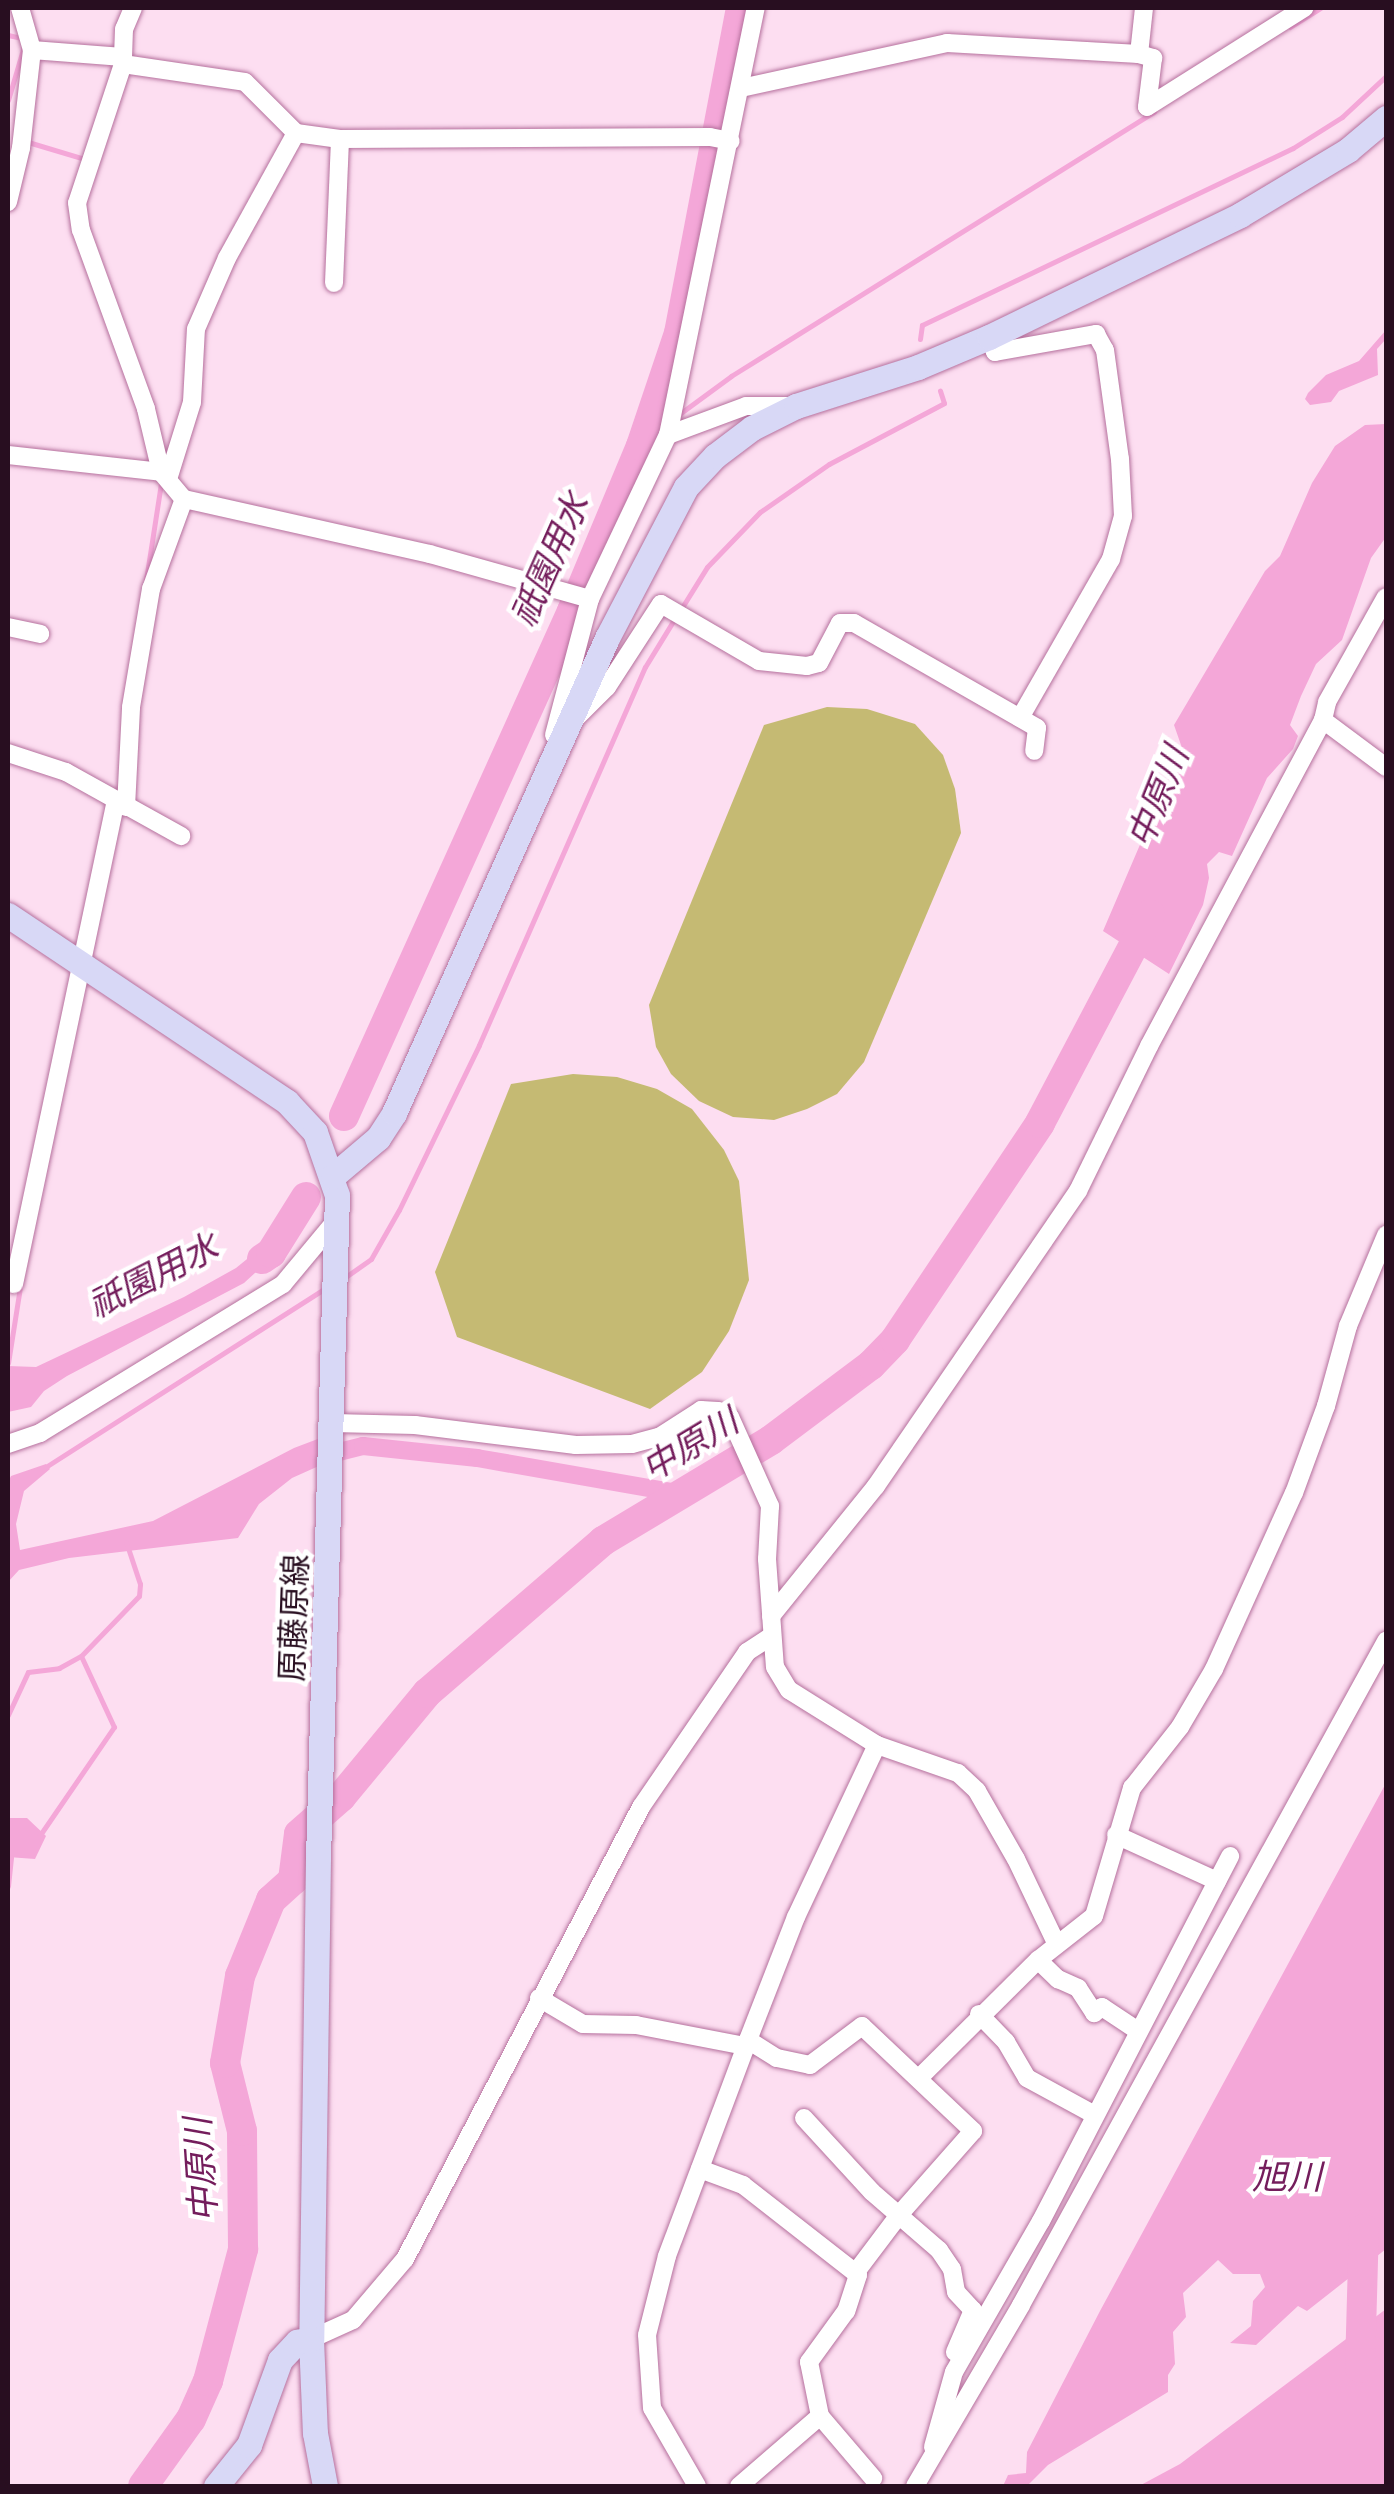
<!DOCTYPE html>
<meta charset="utf-8">
<style>
body{margin:0}
#map{position:relative;width:1394px;height:2494px;overflow:hidden;background:#fddef1;font-family:Montserrat,"Noto Sans JP",sans-serif}
div>[style]{position:absolute}
[style*='--x']{left:calc(var(--x)*1px);top:calc(var(--y)*1px);width:calc(var(--w)*1px);rotate:calc(var(--a)*1deg)}
.green>*{inset:0;background:#c5ba73}
.water>*{inset:0;background:#f4a7d8}
.stream>*{height:5px;margin:-2.5px;padding:0 2.5px;transform-origin:2.5px;border-radius:2.5px;background:#f4a7d8}
.canal>*{height:18px;margin:-9px;padding:0 9px;transform-origin:9px;border-radius:9px;background:#f4a7d8}
.river>*{height:30px;margin:-15px;padding:0 15px;transform-origin:15px;border-radius:15px;background:#f4a7d8}
.roads{filter:drop-shadow(0 0 2px #b5709d) drop-shadow(0 0 2px #b5709d)}
.street>*{height:18px;margin:-9px;padding:0 9px;transform-origin:9px;border-radius:9px;background:#fff}
.secondary>*{height:25px;margin:-12.5px;padding:0 12.5px;transform-origin:12.5px;border-radius:12.5px;background:#d8d8f6}
span{translate:-50% -50%;white-space:nowrap;text-align:center;line-height:1.15;-webkit-text-stroke:9px #fff;paint-order:stroke}
.street-label{font-size:32px;color:#280e20}
.water-label{font-size:35px;color:#741d5c;font-style:italic}
.frame{position:absolute;inset:0;border:10px solid #280e20;pointer-events:none}
</style>
<div id="map">
<div class="green">
<i style="clip-path:polygon(827px 707px,867px 709px,915px 724px,943px 755px,955px 789px,961px 833px,864px 1062px,837px 1094px,807px 1109px,774px 1120px,733px 1117px,699px 1101px,671px 1074px,656px 1047px,649px 1005px,764px 725px)"></i>
<i style="clip-path:polygon(573px 1074px,617px 1077px,657px 1089px,692px 1109px,724px 1150px,739px 1181px,749px 1280px,729px 1331px,702px 1372px,650px 1409px,457px 1337px,435px 1272px,511px 1084px)"></i>
</div>
<div class="water">
<i style="clip-path:polygon(1386px 330px,1386px 339px,1377px 349px,1378px 375px,1339px 391px,1331px 402px,1310px 405px,1305px 399px,1308px 393px,1326px 375px,1359px 361px)"></i>
<i style="clip-path:polygon(1386px 424px,1386px 537px,1371px 558px,1342px 640px,1316px 664px,1301px 696px,1290px 725px,1298px 736px,1293px 749px,1267px 778px,1232px 856px,1219px 852px,1207px 864px,1209px 878px,1203px 905px,1169px 974px,1103px 931px,1178px 756px,1181px 745px,1174px 725px,1265px 571px,1280px 556px,1312px 483px,1335px 446px,1365px 425px)"></i>
<i style="clip-path:polygon(276px 1222px,291px 1233px,288px 1243px,244px 1283px,67px 1376px,44px 1391px,31px 1407px,8px 1412px,8px 1366px,36px 1367px,184px 1297px,236px 1268px,262px 1247px)"></i>
<i style="clip-path:polygon(323px 1437px,321px 1465px,292px 1478px,259px 1504px,238px 1538px,69px 1558px,19px 1570px,8px 1582px,8px 1482px,11px 1476px,46px 1464px,50px 1469px,24px 1491px,16px 1524px,20px 1550px,153px 1521px,294px 1448px)"></i>
<i style="clip-path:polygon(1386px 1783px,1386px 2249px,1307px 2311px,1298px 2306px,1256px 2345px,1230px 2343px,1251px 2326px,1253px 2301px,1265px 2287px,1260px 2274px,1233px 2274px,1218px 2260px,1183px 2293px,1186px 2317px,1173px 2332px,1175px 2364px,1168px 2375px,1168px 2392px,1048px 2465px,1027px 2486px,1003px 2486px,1008px 2475px,1026px 2473px,1027px 2452px,1100px 2311px)"></i>
<i style="clip-path:polygon(8px 1818px,27px 1818px,46px 1836px,35px 1859px,8px 1857px)"></i>
<i style="clip-path:polygon(1386px 2309px,1386px 2486px,1139px 2486px,1180px 2464px)"></i>
</div>
<div class="stream">
<i style="--x:1290;--y:27;--w:36;--a:-32"></i>
<i style="--x:8;--y:35;--w:13;--a:13"></i>
<i style="--x:8;--y:100;--w:56;--a:-73.5"></i>
<i style="--x:28;--y:142;--w:63;--a:16.7"></i>
<i style="--x:920;--y:339;--w:14;--a:-82"></i>
<i style="--x:922;--y:325;--w:411;--a:-25.5"></i>
<i style="--x:1293;--y:148;--w:58;--a:-32.3"></i>
<i style="--x:1342;--y:117;--w:60;--a:-43"></i>
<i style="--x:678;--y:415;--w:66;--a:-36.3"></i>
<i style="--x:731;--y:376;--w:499;--a:-32"></i>
<i style="--x:641;--y:446;--w:27;--a:-39"></i>
<i style="--x:146;--y:580;--w:98;--a:-81.2"></i>
<i style="--x:681;--y:609;--w:49;--a:-58.2"></i>
<i style="--x:707;--y:567;--w:76;--a:-46.1"></i>
<i style="--x:760;--y:512;--w:84;--a:-34.8"></i>
<i style="--x:829;--y:464;--w:130;--a:-27.9"></i>
<i style="--x:944;--y:403;--w:13;--a:-108"></i>
<i style="--x:344;--y:1278;--w:33;--a:-35"></i>
<i style="--x:371;--y:1259;--w:56;--a:-60.3"></i>
<i style="--x:399;--y:1210;--w:183;--a:-64.1"></i>
<i style="--x:479;--y:1045;--w:413;--a:-66.3"></i>
<i style="--x:645;--y:667;--w:57;--a:-58.5"></i>
<i style="--x:8;--y:1363;--w:77;--a:-81"></i>
<i style="--x:44;--y:1468;--w:334;--a:-32.6"></i>
<i style="--x:8;--y:1715;--w:47;--a:-65.1"></i>
<i style="--x:28;--y:1672;--w:31;--a:-7"></i>
<i style="--x:59;--y:1668;--w:25;--a:-29"></i>
<i style="--x:40;--y:1835;--w:131;--a:-55.6"></i>
<i style="--x:114;--y:1727;--w:78;--a:-114.9"></i>
<i style="--x:81;--y:1656;--w:83;--a:-46"></i>
<i style="--x:139;--y:1596;--w:12;--a:-85"></i>
<i style="--x:140;--y:1584;--w:44;--a:-108.4"></i>
<i style="--x:8;--y:1886;--w:29;--a:-84"></i>
</div>
<div class="canal">
<i style="--x:323;--y:1456;--w:41;--a:-14"></i>
<i style="--x:363;--y:1446;--w:115;--a:6"></i>
<i style="--x:477;--y:1458;--w:204;--a:9.9"></i>
</div>
<div class="river">
<i style="--x:344;--y:1116;--w:554;--a:-65.7"></i>
<i style="--x:572;--y:611;--w:179;--a:-67.3"></i>
<i style="--x:641;--y:446;--w:119;--a:-71.4"></i>
<i style="--x:679;--y:333;--w:331;--a:-79.2"></i>
<i style="--x:262;--y:1259;--w:11;--a:-34"></i>
<i style="--x:271;--y:1253;--w:66;--a:-58"></i>
<i style="--x:1360;--y:2368;--w:139;--a:-88.4"></i>
<i style="--x:143;--y:2486;--w:82;--a:-54.4"></i>
<i style="--x:191;--y:2419;--w:42;--a:-65.9"></i>
<i style="--x:208;--y:2381;--w:137;--a:-75.1"></i>
<i style="--x:243;--y:2249;--w:118;--a:-90.5"></i>
<i style="--x:242;--y:2131;--w:70;--a:-104"></i>
<i style="--x:225;--y:2063;--w:88;--a:-80.2"></i>
<i style="--x:240;--y:1976;--w:82;--a:-67.8"></i>
<i style="--x:271;--y:1900;--w:30;--a:-42"></i>
<i style="--x:293;--y:1880;--w:46;--a:-82.6"></i>
<i style="--x:299;--y:1834;--w:56;--a:-41.4"></i>
<i style="--x:341;--y:1797;--w:135;--a:-50.4"></i>
<i style="--x:427;--y:1693;--w:233;--a:-40.8"></i>
<i style="--x:603;--y:1541;--w:196;--a:-31"></i>
<i style="--x:771;--y:1440;--w:125;--a:-36.9"></i>
<i style="--x:871;--y:1365;--w:35;--a:-46"></i>
<i style="--x:895;--y:1340;--w:261;--a:-56.2"></i>
<i style="--x:1040;--y:1123;--w:236;--a:-62.2"></i>
</div>
<div class="roads">
<div class="street">
<i style="--x:133;--y:8;--w:23;--a:113"></i>
<i style="--x:124;--y:29;--w:35;--a:92"></i>
<i style="--x:123;--y:64;--w:146;--a:108.3"></i>
<i style="--x:77;--y:203;--w:27;--a:82"></i>
<i style="--x:81;--y:230;--w:190;--a:70"></i>
<i style="--x:146;--y:409;--w:65;--a:76.6"></i>
<i style="--x:32;--y:50;--w:91;--a:4.4"></i>
<i style="--x:1139;--y:54;--w:15;--a:16"></i>
<i style="--x:1153;--y:58;--w:49;--a:97"></i>
<i style="--x:1147;--y:107;--w:186;--a:-32.2"></i>
<i style="--x:123;--y:64;--w:123;--a:8.4"></i>
<i style="--x:245;--y:82;--w:72;--a:45"></i>
<i style="--x:296;--y:133;--w:44;--a:7.8"></i>
<i style="--x:340;--y:139;--w:370;--a:-0.3"></i>
<i style="--x:710;--y:137;--w:21;--a:11"></i>
<i style="--x:741;--y:88;--w:211;--a:-12.3"></i>
<i style="--x:947;--y:43;--w:192;--a:3.3"></i>
<i style="--x:1139;--y:54;--w:46;--a:-83.8"></i>
<i style="--x:8;--y:202;--w:56;--a:-76.5"></i>
<i style="--x:21;--y:148;--w:99;--a:-83.6"></i>
<i style="--x:32;--y:50;--w:44;--a:-105.9"></i>
<i style="--x:334;--y:283;--w:144;--a:-87.6"></i>
<i style="--x:989;--y:337;--w:16;--a:68"></i>
<i style="--x:995;--y:352;--w:103;--a:-10.1"></i>
<i style="--x:1096;--y:334;--w:18;--a:61"></i>
<i style="--x:1105;--y:350;--w:110;--a:82.2"></i>
<i style="--x:1120;--y:459;--w:57;--a:87"></i>
<i style="--x:1123;--y:516;--w:45;--a:105.6"></i>
<i style="--x:1111;--y:559;--w:183;--a:119.8"></i>
<i style="--x:668;--y:435;--w:83;--a:-20.4"></i>
<i style="--x:746;--y:406;--w:45;--a:0"></i>
<i style="--x:8;--y:455;--w:154;--a:6.3"></i>
<i style="--x:161;--y:472;--w:35;--a:50"></i>
<i style="--x:184;--y:499;--w:252;--a:12.6"></i>
<i style="--x:430;--y:554;--w:166;--a:15.7"></i>
<i style="--x:169;--y:476;--w:77;--a:-72.7"></i>
<i style="--x:192;--y:402;--w:73;--a:-86.9"></i>
<i style="--x:196;--y:329;--w:77;--a:-66.4"></i>
<i style="--x:227;--y:258;--w:143;--a:-61.1"></i>
<i style="--x:8;--y:627;--w:33;--a:12"></i>
<i style="--x:576;--y:718;--w:44;--a:-45"></i>
<i style="--x:607;--y:687;--w:99;--a:-57"></i>
<i style="--x:661;--y:604;--w:113;--a:30.2"></i>
<i style="--x:759;--y:661;--w:48;--a:5.9"></i>
<i style="--x:807;--y:666;--w:12;--a:-14"></i>
<i style="--x:819;--y:663;--w:45;--a:-62.3"></i>
<i style="--x:840;--y:623;--w:14;--a:0"></i>
<i style="--x:854;--y:623;--w:211;--a:29.8"></i>
<i style="--x:1037;--y:728;--w:23;--a:97"></i>
<i style="--x:1323;--y:720;--w:79;--a:36.7"></i>
<i style="--x:554;--y:735;--w:141;--a:-75.2"></i>
<i style="--x:590;--y:599;--w:182;--a:-64.6"></i>
<i style="--x:668;--y:435;--w:436;--a:-78.4"></i>
<i style="--x:8;--y:753;--w:61;--a:18.1"></i>
<i style="--x:66;--y:772;--w:132;--a:29.1"></i>
<i style="--x:126;--y:807;--w:100;--a:-87.1"></i>
<i style="--x:131;--y:707;--w:120;--a:-80.4"></i>
<i style="--x:151;--y:589;--w:96;--a:-69.9"></i>
<i style="--x:14;--y:1284;--w:493;--a:-78.1"></i>
<i style="--x:333;--y:1423;--w:82;--a:1.4"></i>
<i style="--x:415;--y:1425;--w:162;--a:7.1"></i>
<i style="--x:576;--y:1445;--w:56;--a:-1"></i>
<i style="--x:632;--y:1444;--w:28;--a:-15"></i>
<i style="--x:659;--y:1437;--w:50;--a:-32.7"></i>
<i style="--x:701;--y:1410;--w:17;--a:3"></i>
<i style="--x:718;--y:1411;--w:13;--a:27"></i>
<i style="--x:730;--y:1417;--w:98;--a:65.8"></i>
<i style="--x:770;--y:1506;--w:53;--a:93.2"></i>
<i style="--x:767;--y:1559;--w:108;--a:85.8"></i>
<i style="--x:775;--y:1667;--w:27;--a:59"></i>
<i style="--x:789;--y:1690;--w:104;--a:32"></i>
<i style="--x:877;--y:1745;--w:86;--a:19.1"></i>
<i style="--x:958;--y:1773;--w:26;--a:43"></i>
<i style="--x:977;--y:1791;--w:78;--a:60.2"></i>
<i style="--x:1016;--y:1859;--w:93;--a:64.5"></i>
<i style="--x:8;--y:1444;--w:34;--a:-19"></i>
<i style="--x:40;--y:1433;--w:285;--a:-31.5"></i>
<i style="--x:283;--y:1284;--w:86;--a:-50.2"></i>
<i style="--x:771;--y:1616;--w:167;--a:-51.1"></i>
<i style="--x:876;--y:1486;--w:358;--a:-55.6"></i>
<i style="--x:1078;--y:1191;--w:161;--a:-63.9"></i>
<i style="--x:1149;--y:1046;--w:370;--a:-61.9"></i>
<i style="--x:1323;--y:720;--w:18;--a:-77"></i>
<i style="--x:1327;--y:702;--w:120;--a:-60.7"></i>
<i style="--x:1116;--y:1835;--w:111;--a:24.5"></i>
<i style="--x:1038;--y:1960;--w:28;--a:44"></i>
<i style="--x:1058;--y:1979;--w:22;--a:24"></i>
<i style="--x:1078;--y:1988;--w:30;--a:57"></i>
<i style="--x:1094;--y:2013;--w:10;--a:-37"></i>
<i style="--x:1102;--y:2007;--w:43;--a:33.7"></i>
<i style="--x:539;--y:1998;--w:51;--a:30.6"></i>
<i style="--x:583;--y:2024;--w:53;--a:1.1"></i>
<i style="--x:636;--y:2025;--w:111;--a:10.9"></i>
<i style="--x:979;--y:2014;--w:39;--a:46"></i>
<i style="--x:1006;--y:2042;--w:42;--a:59.7"></i>
<i style="--x:1027;--y:2078;--w:77;--a:28.6"></i>
<i style="--x:748;--y:2040;--w:34;--a:32"></i>
<i style="--x:777;--y:2058;--w:34;--a:12"></i>
<i style="--x:810;--y:2065;--w:65;--a:-36.9"></i>
<i style="--x:862;--y:2026;--w:153;--a:43.4"></i>
<i style="--x:973;--y:2131;--w:112;--a:131.4"></i>
<i style="--x:899;--y:2215;--w:71;--a:127"></i>
<i style="--x:919;--y:2078;--w:168;--a:-44.8"></i>
<i style="--x:1038;--y:1960;--w:71;--a:-38.2"></i>
<i style="--x:1094;--y:1916;--w:134;--a:-73.5"></i>
<i style="--x:1132;--y:1788;--w:78;--a:-51.8"></i>
<i style="--x:1180;--y:1727;--w:67;--a:-59.6"></i>
<i style="--x:1214;--y:1669;--w:193;--a:-65.6"></i>
<i style="--x:1294;--y:1493;--w:93;--a:-69.8"></i>
<i style="--x:1326;--y:1406;--w:83;--a:-74.6"></i>
<i style="--x:1348;--y:1326;--w:99;--a:-67.3"></i>
<i style="--x:804;--y:2118;--w:100;--a:47.4"></i>
<i style="--x:872;--y:2192;--w:89;--a:40.9"></i>
<i style="--x:939;--y:2250;--w:23;--a:56"></i>
<i style="--x:952;--y:2269;--w:23;--a:80"></i>
<i style="--x:956;--y:2292;--w:25;--a:47"></i>
<i style="--x:973;--y:2310;--w:46;--a:113.2"></i>
<i style="--x:700;--y:2169;--w:46;--a:20.4"></i>
<i style="--x:743;--y:2185;--w:146;--a:38"></i>
<i style="--x:858;--y:2275;--w:38;--a:108"></i>
<i style="--x:846;--y:2311;--w:63;--a:126"></i>
<i style="--x:809;--y:2362;--w:55;--a:78.5"></i>
<i style="--x:820;--y:2416;--w:82;--a:49.5"></i>
<i style="--x:311;--y:2339;--w:46;--a:-24.3"></i>
<i style="--x:353;--y:2320;--w:80;--a:-49.6"></i>
<i style="--x:405;--y:2259;--w:510;--a:-62.43"></i>
<i style="--x:641;--y:1807;--w:188;--a:-55.6"></i>
<i style="--x:747;--y:1652;--w:30;--a:-33"></i>
<i style="--x:933;--y:2447;--w:78;--a:-74.4"></i>
<i style="--x:954;--y:2372;--w:174;--a:-60.1"></i>
<i style="--x:1041;--y:2221;--w:411;--a:-62.6"></i>
<i style="--x:697;--y:2486;--w:90;--a:-120"></i>
<i style="--x:652;--y:2408;--w:73;--a:-93.9"></i>
<i style="--x:647;--y:2335;--w:81;--a:-75.8"></i>
<i style="--x:667;--y:2256;--w:231;--a:-69.4"></i>
<i style="--x:748;--y:2040;--w:132;--a:-68.7"></i>
<i style="--x:796;--y:1917;--w:190;--a:-64.8"></i>
<i style="--x:739;--y:2486;--w:107;--a:-40.8"></i>
<i style="--x:915;--y:2486;--w:210;--a:-59.6"></i>
<i style="--x:1021;--y:2305;--w:758;--a:-61.2"></i>
</div>
<div class="secondary">
<i style="--x:8;--y:915;--w:336;--a:33.8"></i>
<i style="--x:287;--y:1102;--w:41;--a:47"></i>
<i style="--x:315;--y:1132;--w:67;--a:70.8"></i>
<i style="--x:337;--y:1195;--w:663;--a:91.64"></i>
<i style="--x:318;--y:1858;--w:481;--a:90.8"></i>
<i style="--x:311;--y:2339;--w:94;--a:87.6"></i>
<i style="--x:315;--y:2433;--w:54;--a:79.3"></i>
<i style="--x:333;--y:1176;--w:59;--a:-40.2"></i>
<i style="--x:378;--y:1138;--w:30;--a:-57"></i>
<i style="--x:394;--y:1113;--w:521;--a:-65.85"></i>
<i style="--x:607;--y:638;--w:170;--a:-62.4"></i>
<i style="--x:686;--y:487;--w:42;--a:-46.9"></i>
<i style="--x:715;--y:456;--w:46;--a:-37.1"></i>
<i style="--x:752;--y:428;--w:49;--a:-26.6"></i>
<i style="--x:796;--y:406;--w:128;--a:-17.7"></i>
<i style="--x:918;--y:367;--w:77;--a:-22.9"></i>
<i style="--x:989;--y:337;--w:279;--a:-25.9"></i>
<i style="--x:1240;--y:215;--w:126;--a:-31"></i>
<i style="--x:1348;--y:150;--w:50;--a:-40.1"></i>
<i style="--x:216;--y:2486;--w:53;--a:-51.2"></i>
<i style="--x:249;--y:2445;--w:90;--a:-70"></i>
<i style="--x:280;--y:2360;--w:25;--a:-47"></i>
<i style="--x:297;--y:2342;--w:14;--a:-12"></i>
</div>
</div>
<div class="street-label">
<span style="left:294px;top:1618px;rotate:-88deg">原藤原線</span>
</div>
<div class="water-label">
<span style="left:550px;top:560px;rotate:-66deg">祇園用水</span>
<span style="left:1158px;top:797px;rotate:-68deg">中原川</span>
<span style="left:153px;top:1276px;rotate:-27deg">祇園用水</span>
<span style="left:690px;top:1445px;rotate:-31deg">中原川</span>
<span style="left:201px;top:2170px;rotate:-94deg">中原川</span>
<span style="left:1287px;top:2177px">旭川</span>
</div>
<div class="frame"></div>
</div>
